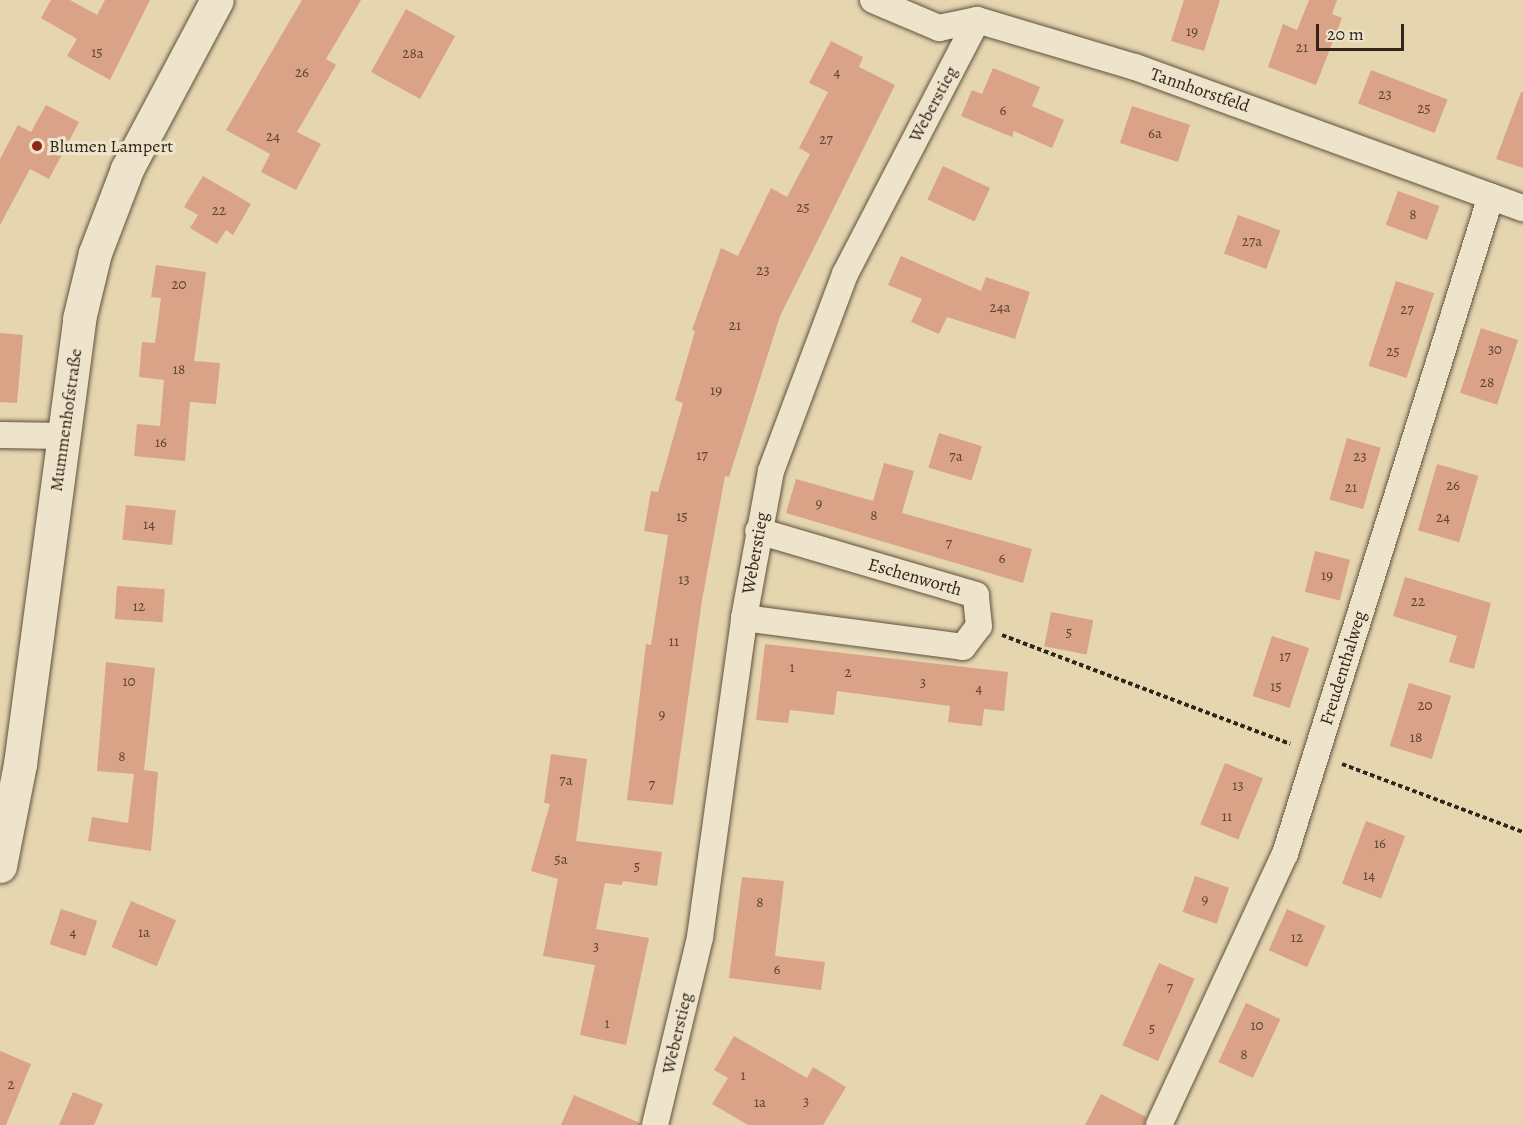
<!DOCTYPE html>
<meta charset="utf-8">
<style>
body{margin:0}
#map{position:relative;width:1523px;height:1125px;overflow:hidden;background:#e5d6af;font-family:Alegreya,serif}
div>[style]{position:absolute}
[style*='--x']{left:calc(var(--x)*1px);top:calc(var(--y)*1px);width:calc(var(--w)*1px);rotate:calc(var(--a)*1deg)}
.building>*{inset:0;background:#daa286;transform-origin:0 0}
.path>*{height:4px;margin-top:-2px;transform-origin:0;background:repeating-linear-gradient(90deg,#33251b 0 4.5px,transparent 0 7.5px)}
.roads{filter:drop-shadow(0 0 2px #605140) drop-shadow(0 0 2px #605140)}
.street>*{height:26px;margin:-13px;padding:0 13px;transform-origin:13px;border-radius:13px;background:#eee4cb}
.secondary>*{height:33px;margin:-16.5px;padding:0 16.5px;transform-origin:16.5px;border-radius:16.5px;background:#eee4cb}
.dots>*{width:16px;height:16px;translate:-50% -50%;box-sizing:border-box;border:3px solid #eee4cb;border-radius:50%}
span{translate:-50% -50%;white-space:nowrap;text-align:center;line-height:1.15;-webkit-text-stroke:6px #eee4cb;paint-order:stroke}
.number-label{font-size:15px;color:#5d4436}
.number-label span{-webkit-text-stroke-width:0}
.street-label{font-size:18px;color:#33251b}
.poi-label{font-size:18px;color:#33251b}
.left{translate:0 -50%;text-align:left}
.scale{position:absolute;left:1316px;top:24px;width:88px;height:27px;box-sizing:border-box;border:3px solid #33251b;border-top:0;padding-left:8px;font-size:18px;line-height:21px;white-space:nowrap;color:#33251b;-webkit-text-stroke:4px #eee4cb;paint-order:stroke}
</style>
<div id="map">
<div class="building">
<i style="clip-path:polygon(51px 0,70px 0,97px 15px,105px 0,150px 0,110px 80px,67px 56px,77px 39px,41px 18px)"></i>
<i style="clip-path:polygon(302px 0,361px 0,326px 59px,336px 65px,297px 132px,321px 144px,296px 190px,261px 172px,270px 154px,226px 130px)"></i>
<i style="clip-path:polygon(1184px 0,1220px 0,1204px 51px,1171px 41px)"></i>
<i style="clip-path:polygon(1309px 0,1337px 0,1332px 14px,1342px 18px,1316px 85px,1268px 67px,1283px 24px,1297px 30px)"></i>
<i style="left:406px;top:9px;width:56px;height:72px;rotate:29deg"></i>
<i style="clip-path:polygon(831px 41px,863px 57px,859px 67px,895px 85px,780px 316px,729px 477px,725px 476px,702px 600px,673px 805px,627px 800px,646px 644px,651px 645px,668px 535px,644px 531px,651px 491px,658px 492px,683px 403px,675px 400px,695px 331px,692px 330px,721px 248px,738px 256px,771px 188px,787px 197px,810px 154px,799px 148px,828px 92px,809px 83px)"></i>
<i style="clip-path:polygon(993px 68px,1040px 87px,1032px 106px,1064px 120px,1052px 148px,1014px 131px,1012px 137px,961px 116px,972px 90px,982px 94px)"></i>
<i style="left:1371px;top:70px;width:82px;height:36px;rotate:21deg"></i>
<i style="clip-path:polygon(1521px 92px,1523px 92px,1523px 168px,1496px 159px)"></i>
<i style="clip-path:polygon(46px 105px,79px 122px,49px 179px,30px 169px,0 225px,0 159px,18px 125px,31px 132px)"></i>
<i style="left:1132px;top:106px;width:61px;height:39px;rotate:18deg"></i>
<i style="left:943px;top:166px;width:52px;height:37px;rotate:25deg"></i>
<i style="clip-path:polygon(203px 176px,251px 204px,233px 235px,226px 230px,217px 244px,190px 228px,198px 215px,184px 207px)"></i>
<i style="left:1398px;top:191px;width:44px;height:36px;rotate:20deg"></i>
<i style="left:1238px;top:215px;width:45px;height:41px;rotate:20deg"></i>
<i style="clip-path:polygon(901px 256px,981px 291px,986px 277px,1030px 292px,1015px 339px,947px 317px,939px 334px,911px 322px,922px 299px,888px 285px)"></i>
<i style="clip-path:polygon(156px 265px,206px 272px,194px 361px,220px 363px,216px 404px,190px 402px,185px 461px,134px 456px,137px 424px,160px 426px,164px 380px,139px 377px,142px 342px,155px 343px,161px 298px,151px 297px)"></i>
<i style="left:1396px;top:281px;width:40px;height:89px;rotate:18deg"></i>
<i style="left:1481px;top:328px;width:39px;height:68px;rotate:18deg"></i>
<i style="clip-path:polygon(0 333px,23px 335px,17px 403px,0 402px)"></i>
<i style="left:939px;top:433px;width:45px;height:36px;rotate:17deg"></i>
<i style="left:1347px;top:438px;width:35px;height:64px;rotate:16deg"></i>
<i style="clip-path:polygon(884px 463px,914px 471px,902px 513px,1032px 549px,1023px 583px,786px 513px,796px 479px,873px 501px)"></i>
<i style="left:1437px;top:464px;width:43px;height:69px;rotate:16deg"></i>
<i style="left:126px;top:505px;width:50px;height:35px;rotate:6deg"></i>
<i style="left:1315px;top:551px;width:36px;height:42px;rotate:14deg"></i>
<i style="clip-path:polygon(1405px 577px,1491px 603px,1474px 669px,1449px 662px,1457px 636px,1393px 616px)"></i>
<i style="left:117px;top:586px;width:48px;height:33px;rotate:4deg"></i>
<i style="left:1051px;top:612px;width:43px;height:35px;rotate:11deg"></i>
<i style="left:1272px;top:636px;width:39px;height:63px;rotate:18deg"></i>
<i style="clip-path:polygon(765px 644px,1008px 672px,1004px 711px,984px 709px,982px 726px,948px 722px,950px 706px,837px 691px,834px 715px,790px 710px,788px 723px,756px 720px)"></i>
<i style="clip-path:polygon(106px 662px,155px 668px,144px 770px,158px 772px,151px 851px,88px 841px,92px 817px,128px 823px,134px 774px,97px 771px)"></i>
<i style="left:1409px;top:683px;width:44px;height:66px;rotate:17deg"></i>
<i style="clip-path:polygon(551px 754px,587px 759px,576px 841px,662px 852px,657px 886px,623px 881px,622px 885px,605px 883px,596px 929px,649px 938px,626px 1045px,580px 1035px,595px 965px,543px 956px,558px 879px,531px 871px,550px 804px,544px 803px)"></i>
<i style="left:1225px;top:763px;width:41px;height:66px;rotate:22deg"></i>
<i style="left:1366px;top:821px;width:42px;height:67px;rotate:21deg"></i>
<i style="left:1195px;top:876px;width:36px;height:38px;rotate:19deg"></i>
<i style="clip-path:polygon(742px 877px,784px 881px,775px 956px,825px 962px,821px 990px,729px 978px)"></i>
<i style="left:131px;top:901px;width:49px;height:50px;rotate:23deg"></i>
<i style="left:61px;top:909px;width:38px;height:37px;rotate:18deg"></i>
<i style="left:1287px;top:909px;width:42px;height:45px;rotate:24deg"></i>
<i style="left:1159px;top:963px;width:39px;height:90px;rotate:24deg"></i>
<i style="left:1246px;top:1003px;width:38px;height:65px;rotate:25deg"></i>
<i style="clip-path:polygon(734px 1036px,807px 1078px,813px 1067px,846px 1087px,823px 1125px,748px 1125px,712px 1104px,728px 1078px,714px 1070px)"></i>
<i style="clip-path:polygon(0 1051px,31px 1064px,6px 1125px,0 1125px)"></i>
<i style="clip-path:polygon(73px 1092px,103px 1104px,94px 1125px,59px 1125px)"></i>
<i style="clip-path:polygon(1101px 1094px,1146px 1117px,1144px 1125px,1085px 1125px)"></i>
<i style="clip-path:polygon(574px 1095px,640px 1123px,640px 1125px,561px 1125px)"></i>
</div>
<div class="path">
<i style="--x:1002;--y:635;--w:308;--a:20.7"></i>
<i style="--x:1342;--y:764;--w:193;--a:20.6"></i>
</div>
<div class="roads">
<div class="street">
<i style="--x:873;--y:0;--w:72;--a:23"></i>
<i style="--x:939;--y:28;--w:39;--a:-12"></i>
<i style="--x:977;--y:20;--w:165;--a:16.6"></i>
<i style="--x:1135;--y:67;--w:413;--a:20"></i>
<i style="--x:0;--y:435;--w:64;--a:0.9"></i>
<i style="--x:744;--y:618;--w:221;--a:7.5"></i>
<i style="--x:963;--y:647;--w:26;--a:-53"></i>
<i style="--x:979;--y:626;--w:31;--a:-96"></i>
<i style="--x:976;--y:595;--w:227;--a:-163.6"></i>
<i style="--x:655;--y:1125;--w:193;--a:-76.5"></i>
<i style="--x:700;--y:937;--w:322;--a:-82.1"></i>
<i style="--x:744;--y:618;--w:149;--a:-79.6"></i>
<i style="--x:771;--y:471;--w:210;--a:-69.4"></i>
<i style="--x:845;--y:274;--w:286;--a:-62.5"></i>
<i style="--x:1159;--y:1125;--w:299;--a:-65.1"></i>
<i style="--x:1285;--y:854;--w:689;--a:-72.62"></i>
</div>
<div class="secondary">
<i style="--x:0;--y:866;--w:104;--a:-78.9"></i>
<i style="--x:20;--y:764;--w:449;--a:-82.4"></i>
<i style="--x:79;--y:319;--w:68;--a:-76.4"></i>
<i style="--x:95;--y:253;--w:90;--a:-69.1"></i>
<i style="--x:127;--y:169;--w:191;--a:-62"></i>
</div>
</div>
<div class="dots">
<i style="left:37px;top:146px;background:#8f2418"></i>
</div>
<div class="number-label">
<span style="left:1192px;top:32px">19</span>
<span style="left:1302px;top:48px">21</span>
<span style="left:97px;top:53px">15</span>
<span style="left:413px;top:54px">28a</span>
<span style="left:302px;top:73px">26</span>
<span style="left:837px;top:73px">4</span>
<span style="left:1385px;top:95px">23</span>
<span style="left:1424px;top:109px">25</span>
<span style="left:1003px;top:111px">6</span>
<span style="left:1155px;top:134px">6a</span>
<span style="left:273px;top:137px">24</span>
<span style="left:826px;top:140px">27</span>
<span style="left:803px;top:208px">25</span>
<span style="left:219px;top:211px">22</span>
<span style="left:1413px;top:215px">8</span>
<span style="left:1252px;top:242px">27a</span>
<span style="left:763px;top:271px">23</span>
<span style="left:179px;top:285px">20</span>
<span style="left:1000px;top:308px">24a</span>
<span style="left:1407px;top:310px">27</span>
<span style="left:735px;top:326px">21</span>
<span style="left:1495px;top:350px">30</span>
<span style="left:1393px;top:352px">25</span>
<span style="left:179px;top:370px">18</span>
<span style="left:1487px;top:383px">28</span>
<span style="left:716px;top:391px">19</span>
<span style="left:161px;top:443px">16</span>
<span style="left:702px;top:456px">17</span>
<span style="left:956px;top:457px">7a</span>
<span style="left:1360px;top:457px">23</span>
<span style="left:1453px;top:486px">26</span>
<span style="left:1351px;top:488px">21</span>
<span style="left:819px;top:504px">9</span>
<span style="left:874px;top:516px">8</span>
<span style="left:682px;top:517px">15</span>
<span style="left:1443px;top:518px">24</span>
<span style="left:149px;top:525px">14</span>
<span style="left:949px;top:544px">7</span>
<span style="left:1002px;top:559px">6</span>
<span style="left:1327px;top:576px">19</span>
<span style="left:684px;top:580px">13</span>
<span style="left:1418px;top:602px">22</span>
<span style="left:139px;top:607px">12</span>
<span style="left:1069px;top:633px">5</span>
<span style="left:674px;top:642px">11</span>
<span style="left:1285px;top:657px">17</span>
<span style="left:792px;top:668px">1</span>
<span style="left:848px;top:673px">2</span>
<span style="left:129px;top:682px">10</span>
<span style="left:923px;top:683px">3</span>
<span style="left:1276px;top:687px">15</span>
<span style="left:979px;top:689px">4</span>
<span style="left:1425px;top:706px">20</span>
<span style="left:662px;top:715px">9</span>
<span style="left:1416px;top:738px">18</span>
<span style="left:122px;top:757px">8</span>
<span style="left:566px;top:781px">7a</span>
<span style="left:652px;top:785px">7</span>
<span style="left:1238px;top:786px">13</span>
<span style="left:1227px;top:817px">11</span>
<span style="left:1380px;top:844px">16</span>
<span style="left:561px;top:860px">5a</span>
<span style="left:637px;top:867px">5</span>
<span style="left:1369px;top:876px">14</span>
<span style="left:1205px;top:900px">9</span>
<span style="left:760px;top:903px">8</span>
<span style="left:73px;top:933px">4</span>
<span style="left:144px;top:933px">1a</span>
<span style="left:1297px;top:938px">12</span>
<span style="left:596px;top:947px">3</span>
<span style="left:777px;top:970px">6</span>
<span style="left:1170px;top:988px">7</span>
<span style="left:607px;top:1024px">1</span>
<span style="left:1257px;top:1026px">10</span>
<span style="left:1152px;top:1029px">5</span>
<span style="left:1244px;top:1055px">8</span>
<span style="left:743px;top:1076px">1</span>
<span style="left:11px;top:1085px">2</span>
<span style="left:806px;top:1102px">3</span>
<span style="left:760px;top:1103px">1a</span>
</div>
<div class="street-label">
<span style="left:1200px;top:90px;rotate:19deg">Tannhorstfeld</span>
<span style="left:933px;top:104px;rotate:-62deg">Weberstieg</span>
<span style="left:66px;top:420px;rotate:-82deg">Mummenhofstraße</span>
<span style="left:755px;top:553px;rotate:-80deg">Weberstieg</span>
<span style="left:915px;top:577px;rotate:16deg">Eschenworth</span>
<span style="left:1343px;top:668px;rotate:-73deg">Freudenthalweg</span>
<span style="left:677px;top:1033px;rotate:-77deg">Weberstieg</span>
</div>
<div class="poi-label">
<span class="left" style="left:49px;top:146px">Blumen Lampert</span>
</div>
<div class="scale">20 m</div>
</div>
